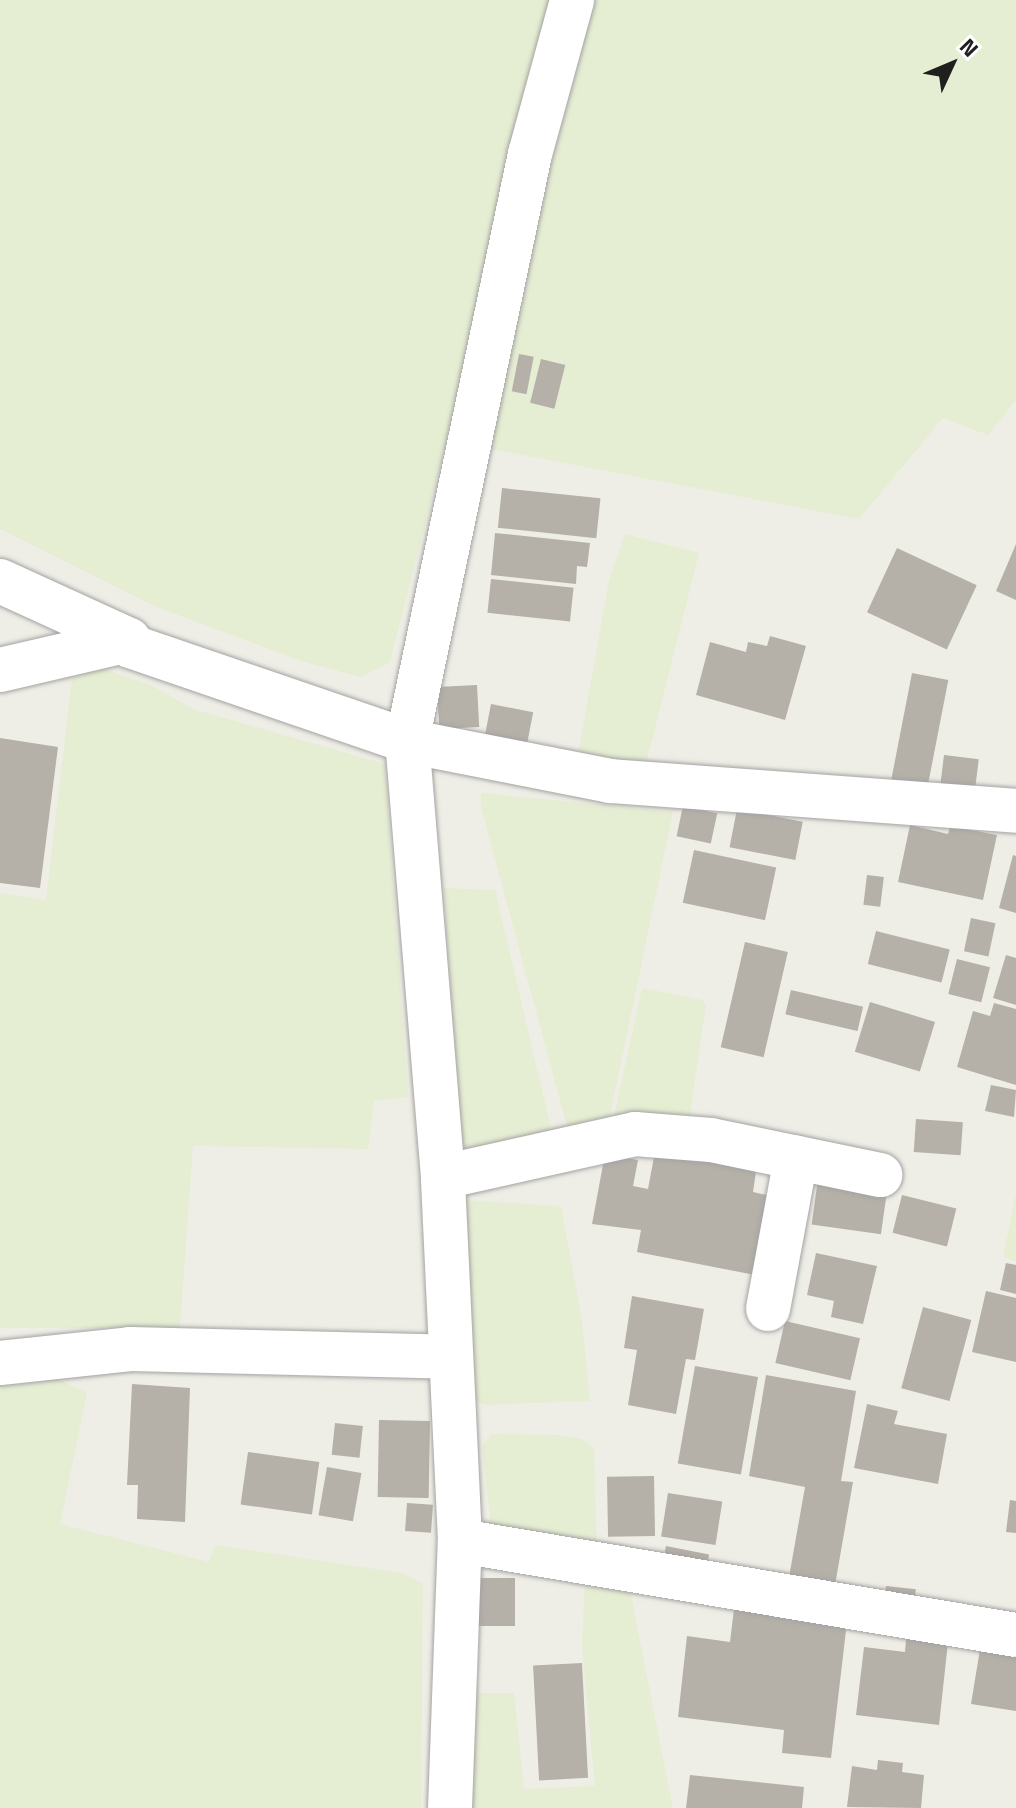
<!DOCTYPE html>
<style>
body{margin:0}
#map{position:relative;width:1016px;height:1808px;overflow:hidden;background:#efeee6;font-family:"Titillium Web",sans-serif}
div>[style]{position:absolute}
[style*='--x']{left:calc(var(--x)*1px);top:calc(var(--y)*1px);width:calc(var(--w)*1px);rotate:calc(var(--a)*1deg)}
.farmland>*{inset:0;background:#e5edd2}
.building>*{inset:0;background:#b5b0a8;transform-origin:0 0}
.roads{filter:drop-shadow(0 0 2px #a3a3a3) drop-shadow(0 0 2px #a3a3a3)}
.minor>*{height:44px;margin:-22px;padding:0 22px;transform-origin:22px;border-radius:22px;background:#fff}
span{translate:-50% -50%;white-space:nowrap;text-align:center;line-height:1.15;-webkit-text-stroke:6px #fff;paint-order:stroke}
.north{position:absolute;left:912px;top:24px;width:80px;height:80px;-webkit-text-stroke:6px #fff;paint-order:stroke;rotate:46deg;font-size:22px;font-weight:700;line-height:32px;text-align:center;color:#1f1f1f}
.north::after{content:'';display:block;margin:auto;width:28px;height:36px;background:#1f1f1f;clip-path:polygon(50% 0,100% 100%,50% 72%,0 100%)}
</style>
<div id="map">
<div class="farmland">
<i style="clip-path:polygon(0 0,559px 0,390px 662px,361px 677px,304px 662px,154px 606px,0 529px)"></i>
<i style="clip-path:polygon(593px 0,1016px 0,1016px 400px,988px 435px,943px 418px,859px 519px,480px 447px)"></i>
<i style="clip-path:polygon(625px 534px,699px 553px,645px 768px,577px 760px,609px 580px)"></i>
<i style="clip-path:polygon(104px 669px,151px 685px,193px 709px,385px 764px,408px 1097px,374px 1101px,368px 1149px,193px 1146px,180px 1328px,0 1328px,0 893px,46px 900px,72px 678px)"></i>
<i style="clip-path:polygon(481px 793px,673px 812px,609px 1120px,568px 1130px,481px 807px)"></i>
<i style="clip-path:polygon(444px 888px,495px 890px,553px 1137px,479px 1152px,461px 1146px)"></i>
<i style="clip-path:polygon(642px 988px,703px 1000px,706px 1005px,688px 1128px,613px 1121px)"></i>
<i style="clip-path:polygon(1016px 1192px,1016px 1261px,1003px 1257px)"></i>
<i style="clip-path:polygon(463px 1200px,561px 1206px,582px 1320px,590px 1401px,484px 1405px,475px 1399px)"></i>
<i style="clip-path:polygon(54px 1378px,87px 1392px,60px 1524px,209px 1562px,215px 1545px,402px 1573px,423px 1584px,421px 1808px,0 1808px,0 1386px)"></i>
<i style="clip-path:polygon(492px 1434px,558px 1435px,582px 1439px,594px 1448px,597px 1554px,492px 1535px,482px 1446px)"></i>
<i style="clip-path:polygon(585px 1581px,629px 1585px,673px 1808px,472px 1808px,470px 1693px,514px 1693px,524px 1789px,595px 1786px,582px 1648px)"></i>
</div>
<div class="building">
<i style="left:519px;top:354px;width:15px;height:38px;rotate:11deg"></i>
<i style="left:541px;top:359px;width:25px;height:45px;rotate:14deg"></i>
<i style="left:502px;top:488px;width:99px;height:40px;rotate:6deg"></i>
<i style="clip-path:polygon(495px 533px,590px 543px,587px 567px,577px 566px,576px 584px,491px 575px)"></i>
<i style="clip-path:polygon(1016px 544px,1016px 600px,996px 591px)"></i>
<i style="left:897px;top:548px;width:88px;height:71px;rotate:25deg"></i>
<i style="left:491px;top:579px;width:83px;height:34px;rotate:6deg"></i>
<i style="clip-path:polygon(770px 636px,806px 646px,785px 720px,696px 695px,710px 642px,746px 652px,748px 642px,767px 646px)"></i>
<i style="left:912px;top:673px;width:37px;height:109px;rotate:11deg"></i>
<i style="left:477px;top:685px;width:42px;height:40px;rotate:87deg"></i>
<i style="left:491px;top:704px;width:43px;height:39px;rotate:11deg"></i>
<i style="clip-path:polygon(0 738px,58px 747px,40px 888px,0 883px)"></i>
<i style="left:944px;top:755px;width:35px;height:34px;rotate:7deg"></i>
<i style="left:683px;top:806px;width:35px;height:31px;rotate:12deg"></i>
<i style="left:737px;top:809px;width:67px;height:39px;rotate:11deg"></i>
<i style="clip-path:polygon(910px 825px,948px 834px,950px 826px,997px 835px,983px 900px,898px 882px)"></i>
<i style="left:694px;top:850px;width:84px;height:54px;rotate:12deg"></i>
<i style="clip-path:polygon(1013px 855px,1016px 856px,1016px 913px,999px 908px)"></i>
<i style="left:867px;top:875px;width:17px;height:30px;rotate:7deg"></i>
<i style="left:971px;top:918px;width:25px;height:34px;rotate:12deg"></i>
<i style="left:876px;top:931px;width:76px;height:34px;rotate:14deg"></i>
<i style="left:745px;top:942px;width:44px;height:108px;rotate:13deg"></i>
<i style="clip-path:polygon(1006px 955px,1016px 958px,1016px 1005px,993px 998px)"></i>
<i style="left:957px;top:959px;width:34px;height:36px;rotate:14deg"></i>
<i style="left:791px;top:990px;width:74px;height:25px;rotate:13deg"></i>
<i style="left:870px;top:1002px;width:68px;height:52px;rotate:17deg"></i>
<i style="clip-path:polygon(994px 1003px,1016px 1009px,1016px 1085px,957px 1067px,973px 1011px,990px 1016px)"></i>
<i style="clip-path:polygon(991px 1085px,1016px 1090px,1014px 1117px,985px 1111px)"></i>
<i style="left:916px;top:1119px;width:47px;height:33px;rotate:4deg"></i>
<i style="clip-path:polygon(656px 1146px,757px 1165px,753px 1192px,771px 1196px,755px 1275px,637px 1252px,641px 1230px,592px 1224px,605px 1154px,638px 1160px,633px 1186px,648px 1189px)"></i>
<i style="left:818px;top:1179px;width:70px;height:46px;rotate:8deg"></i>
<i style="left:902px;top:1195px;width:56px;height:39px;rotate:14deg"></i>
<i style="clip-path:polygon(816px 1253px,877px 1266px,863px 1324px,831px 1317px,834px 1301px,807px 1295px)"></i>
<i style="clip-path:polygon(1006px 1263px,1016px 1265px,1016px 1294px,1000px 1290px)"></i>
<i style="clip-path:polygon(986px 1291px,1016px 1298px,1016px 1362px,972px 1352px)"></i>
<i style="clip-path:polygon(632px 1296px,704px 1309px,695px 1360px,686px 1359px,676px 1414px,628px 1405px,637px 1350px,624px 1348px)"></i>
<i style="left:923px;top:1307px;width:50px;height:84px;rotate:15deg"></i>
<i style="left:785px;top:1321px;width:77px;height:43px;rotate:13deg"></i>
<i style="left:695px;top:1366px;width:64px;height:99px;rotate:10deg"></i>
<i style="clip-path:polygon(766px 1375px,856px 1391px,841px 1481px,853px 1482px,835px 1585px,789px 1577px,805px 1487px,749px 1476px)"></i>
<i style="clip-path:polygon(132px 1384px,190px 1388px,185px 1522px,137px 1519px,138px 1485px,127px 1485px)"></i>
<i style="clip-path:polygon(867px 1404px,898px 1411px,894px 1424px,947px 1434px,938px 1484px,854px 1468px)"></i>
<i style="left:379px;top:1420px;width:51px;height:77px;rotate:1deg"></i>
<i style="left:335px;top:1423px;width:28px;height:32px;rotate:6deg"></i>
<i style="left:248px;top:1452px;width:72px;height:53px;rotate:8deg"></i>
<i style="left:327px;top:1467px;width:35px;height:49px;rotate:10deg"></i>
<i style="left:654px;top:1476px;width:60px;height:47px;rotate:89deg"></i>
<i style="left:668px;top:1493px;width:55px;height:44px;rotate:9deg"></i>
<i style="clip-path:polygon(1010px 1500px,1016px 1501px,1016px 1533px,1006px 1532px)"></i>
<i style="left:407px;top:1503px;width:26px;height:28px;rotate:4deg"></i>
<i style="left:666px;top:1546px;width:44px;height:26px;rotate:11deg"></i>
<i style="left:476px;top:1578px;width:39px;height:48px"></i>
<i style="left:886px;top:1586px;width:30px;height:17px;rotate:6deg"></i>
<i style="clip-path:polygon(734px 1609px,847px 1622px,831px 1758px,782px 1753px,784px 1730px,678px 1717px,687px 1636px,730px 1642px)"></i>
<i style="clip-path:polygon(907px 1627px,949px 1633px,939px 1725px,856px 1715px,864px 1647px,905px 1652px)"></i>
<i style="clip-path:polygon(982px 1637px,1016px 1643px,1016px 1711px,971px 1704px)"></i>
<i style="left:582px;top:1663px;width:115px;height:49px;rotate:87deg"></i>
<i style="clip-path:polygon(878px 1760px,903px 1763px,902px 1772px,924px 1775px,921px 1808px,847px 1807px,852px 1766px,877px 1770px)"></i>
<i style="clip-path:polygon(690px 1775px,804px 1787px,802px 1808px,686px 1808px)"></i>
</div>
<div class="roads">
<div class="minor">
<i style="--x:0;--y:581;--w:142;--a:24.6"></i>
<i style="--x:129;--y:640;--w:6;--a:81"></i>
<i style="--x:130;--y:646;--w:293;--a:18.9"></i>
<i style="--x:407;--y:741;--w:207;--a:11.1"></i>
<i style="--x:610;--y:781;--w:407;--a:4.2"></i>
<i style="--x:0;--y:670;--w:132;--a:-13.1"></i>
<i style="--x:443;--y:1177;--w:197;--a:-12.6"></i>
<i style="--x:635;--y:1134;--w:76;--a:4.5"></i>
<i style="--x:711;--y:1140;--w:173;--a:11.7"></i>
<i style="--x:768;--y:1309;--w:154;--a:-79.5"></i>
<i style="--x:0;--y:1363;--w:131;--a:-6.1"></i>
<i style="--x:130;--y:1349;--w:321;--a:1.4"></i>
<i style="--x:460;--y:1541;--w:564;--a:9.6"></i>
<i style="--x:450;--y:1808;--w:267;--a:-87.9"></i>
<i style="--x:460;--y:1541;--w:364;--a:-92.7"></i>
<i style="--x:443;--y:1177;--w:437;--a:-94.7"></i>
<i style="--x:407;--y:741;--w:600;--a:-78.17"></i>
<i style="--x:530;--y:154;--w:160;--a:-74.7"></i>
</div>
</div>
<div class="north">N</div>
</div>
